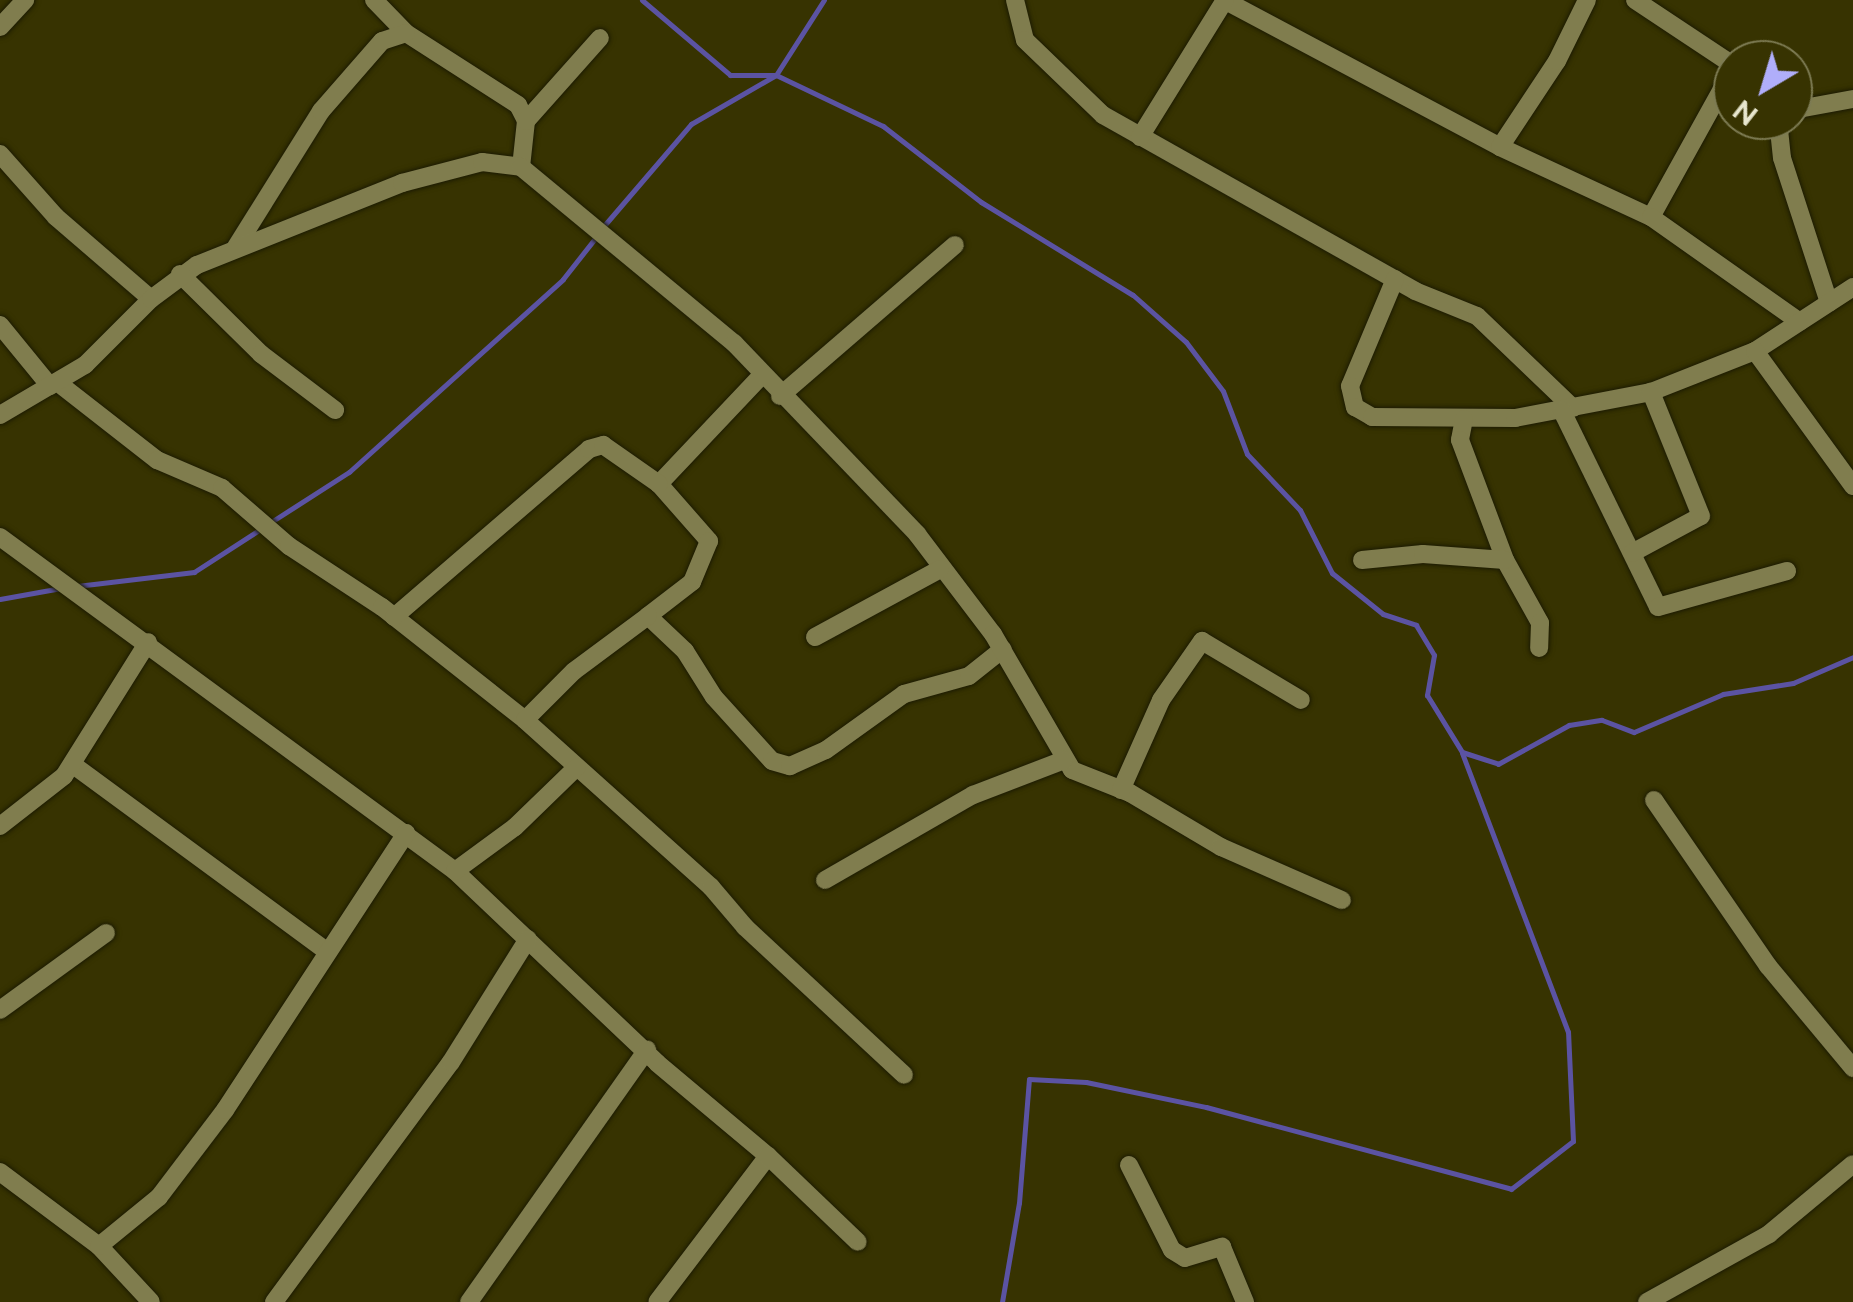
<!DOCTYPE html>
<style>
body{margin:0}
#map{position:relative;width:1853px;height:1302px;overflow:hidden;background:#373301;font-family:Raleway,sans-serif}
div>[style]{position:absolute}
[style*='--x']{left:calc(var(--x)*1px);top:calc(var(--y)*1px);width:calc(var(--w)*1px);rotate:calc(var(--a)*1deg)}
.stream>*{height:5px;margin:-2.5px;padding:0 2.5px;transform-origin:2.5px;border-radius:2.5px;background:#5b53a2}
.roads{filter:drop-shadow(0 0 2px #1c1b03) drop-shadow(0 0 2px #1c1b03)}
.minor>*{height:18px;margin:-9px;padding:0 9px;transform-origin:9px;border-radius:9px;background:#807d4e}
span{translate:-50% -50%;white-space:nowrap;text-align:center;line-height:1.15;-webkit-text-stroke:10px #373301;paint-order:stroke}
.north{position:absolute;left:1713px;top:40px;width:100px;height:100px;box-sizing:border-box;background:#373301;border:2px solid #7d7b53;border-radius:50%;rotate:218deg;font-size:28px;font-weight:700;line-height:40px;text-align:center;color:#e7e6cd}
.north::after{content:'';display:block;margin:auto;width:35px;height:45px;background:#b0aefa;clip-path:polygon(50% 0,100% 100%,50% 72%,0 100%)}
</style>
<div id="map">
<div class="stream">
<i style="--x:642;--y:0;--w:116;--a:40.4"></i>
<i style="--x:730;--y:75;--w:46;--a:0"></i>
<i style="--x:776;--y:75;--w:119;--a:25.5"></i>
<i style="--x:883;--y:126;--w:124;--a:37.8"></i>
<i style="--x:981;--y:202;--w:178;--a:31.5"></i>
<i style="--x:1133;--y:295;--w:71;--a:41.6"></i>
<i style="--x:1186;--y:342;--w:61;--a:52.9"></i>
<i style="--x:1223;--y:391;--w:67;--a:69.1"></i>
<i style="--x:1247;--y:454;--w:77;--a:46.6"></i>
<i style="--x:1300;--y:510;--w:71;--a:63.1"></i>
<i style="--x:1332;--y:573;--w:65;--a:38.8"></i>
<i style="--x:1383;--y:614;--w:35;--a:18"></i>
<i style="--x:1416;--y:625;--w:35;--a:59"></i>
<i style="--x:1434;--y:655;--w:41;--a:99.9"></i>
<i style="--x:1427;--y:695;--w:67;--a:58.4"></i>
<i style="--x:1462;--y:752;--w:38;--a:18"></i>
<i style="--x:1498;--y:764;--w:81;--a:-28.8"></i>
<i style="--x:1569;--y:725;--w:33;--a:-9"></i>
<i style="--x:1602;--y:720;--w:34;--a:21"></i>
<i style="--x:1634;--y:732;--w:97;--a:-23.1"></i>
<i style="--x:1723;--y:694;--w:71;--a:-8.9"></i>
<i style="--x:1793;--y:683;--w:65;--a:-23.4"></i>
<i style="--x:602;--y:228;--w:137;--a:-49.4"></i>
<i style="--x:691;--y:124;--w:98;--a:-30"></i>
<i style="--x:776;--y:75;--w:89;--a:-57.4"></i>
<i style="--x:271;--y:522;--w:93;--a:-32.7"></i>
<i style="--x:349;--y:472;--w:288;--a:-42"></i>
<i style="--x:563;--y:279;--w:53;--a:-51.8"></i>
<i style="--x:77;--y:586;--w:118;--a:-6.8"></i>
<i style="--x:194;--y:572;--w:81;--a:-32.9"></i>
<i style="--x:0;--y:599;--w:62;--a:-10.2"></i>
<i style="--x:1002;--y:1302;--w:100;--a:-80.3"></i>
<i style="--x:1019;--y:1203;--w:124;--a:-85.4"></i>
<i style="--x:1029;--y:1079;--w:57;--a:3"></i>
<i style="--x:1086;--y:1082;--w:123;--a:11.8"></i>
<i style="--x:1206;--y:1107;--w:316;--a:15"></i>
<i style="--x:1511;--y:1189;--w:78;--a:-37.7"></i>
<i style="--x:1573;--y:1141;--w:109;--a:-92.6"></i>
<i style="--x:1568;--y:1032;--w:298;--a:-110.8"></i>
</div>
<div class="roads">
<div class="minor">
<i style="--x:374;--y:0;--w:46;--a:45.9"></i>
<i style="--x:406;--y:33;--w:133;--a:32.7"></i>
<i style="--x:518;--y:105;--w:18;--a:63"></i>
<i style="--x:526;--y:121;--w:46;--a:96.2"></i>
<i style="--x:1015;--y:0;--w:41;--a:76"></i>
<i style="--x:1025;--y:40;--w:108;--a:43.9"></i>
<i style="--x:1103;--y:115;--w:358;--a:29.4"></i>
<i style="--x:1415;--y:291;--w:67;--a:22"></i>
<i style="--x:1477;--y:316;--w:133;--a:43.8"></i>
<i style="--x:1224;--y:0;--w:313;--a:28"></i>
<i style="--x:1500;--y:147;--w:166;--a:24.9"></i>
<i style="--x:1635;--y:0;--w:118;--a:33.6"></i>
<i style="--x:0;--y:27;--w:37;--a:-47"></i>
<i style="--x:1733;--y:69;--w:169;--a:119"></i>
<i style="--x:1651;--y:217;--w:182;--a:35.2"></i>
<i style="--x:1793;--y:110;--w:61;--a:-10.4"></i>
<i style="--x:1778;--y:120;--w:38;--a:84"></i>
<i style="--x:1782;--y:158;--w:152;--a:72"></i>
<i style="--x:526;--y:121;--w:111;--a:-48.3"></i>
<i style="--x:1140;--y:137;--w:161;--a:-58.2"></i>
<i style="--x:1500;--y:147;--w:103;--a:-56.5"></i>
<i style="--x:1557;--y:61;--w:68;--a:-63.8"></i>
<i style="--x:0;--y:154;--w:84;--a:48.4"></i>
<i style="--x:56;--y:217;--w:125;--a:40.8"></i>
<i style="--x:236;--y:247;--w:160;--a:-58"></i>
<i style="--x:321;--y:111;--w:93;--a:-48.9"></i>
<i style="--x:382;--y:41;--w:25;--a:-18"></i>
<i style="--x:180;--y:274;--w:114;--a:44.6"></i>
<i style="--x:261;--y:354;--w:93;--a:37.1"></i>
<i style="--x:1395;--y:279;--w:116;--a:112.8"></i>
<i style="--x:1350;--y:386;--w:22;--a:77"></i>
<i style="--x:1355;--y:407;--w:20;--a:30"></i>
<i style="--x:1372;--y:417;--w:143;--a:0.4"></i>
<i style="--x:1515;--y:418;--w:138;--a:-10.8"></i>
<i style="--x:1651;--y:392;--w:112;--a:-21.5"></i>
<i style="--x:1755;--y:351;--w:117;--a:-33.1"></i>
<i style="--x:0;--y:325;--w:79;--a:50.7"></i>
<i style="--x:1755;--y:351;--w:167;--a:54"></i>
<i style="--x:761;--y:376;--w:149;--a:133.4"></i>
<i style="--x:659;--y:484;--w:76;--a:48.7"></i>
<i style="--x:709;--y:541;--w:44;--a:112.5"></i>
<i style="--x:692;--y:582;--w:56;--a:142.3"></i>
<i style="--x:648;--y:616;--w:51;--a:43.4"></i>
<i style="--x:685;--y:651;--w:54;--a:57.8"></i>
<i style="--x:714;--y:697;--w:86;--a:47.8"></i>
<i style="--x:772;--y:761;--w:19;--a:16"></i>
<i style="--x:790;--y:766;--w:39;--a:-24"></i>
<i style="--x:826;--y:750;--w:96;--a:-35.7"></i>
<i style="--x:904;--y:694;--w:67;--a:-15.5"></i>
<i style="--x:969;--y:676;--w:43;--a:-38.5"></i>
<i style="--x:57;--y:382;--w:127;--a:38"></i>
<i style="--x:157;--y:460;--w:71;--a:23.3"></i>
<i style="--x:222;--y:488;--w:89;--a:40.9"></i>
<i style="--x:289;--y:546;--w:111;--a:33.3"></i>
<i style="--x:382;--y:607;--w:182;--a:38.3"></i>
<i style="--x:525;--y:720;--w:250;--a:41.9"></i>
<i style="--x:711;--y:887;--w:52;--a:49.6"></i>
<i style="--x:745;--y:927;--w:217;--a:42.9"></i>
<i style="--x:780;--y:396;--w:231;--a:-40.8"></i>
<i style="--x:1562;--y:411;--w:218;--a:63.9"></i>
<i style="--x:1658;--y:607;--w:134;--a:-15.6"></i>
<i style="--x:0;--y:415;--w:99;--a:-30.5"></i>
<i style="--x:85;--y:365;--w:93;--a:-45"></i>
<i style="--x:151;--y:299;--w:57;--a:-36.5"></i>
<i style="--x:197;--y:265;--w:221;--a:-21.8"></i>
<i style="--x:402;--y:183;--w:83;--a:-14.7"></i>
<i style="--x:482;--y:162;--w:39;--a:7"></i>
<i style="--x:521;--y:167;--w:276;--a:39.6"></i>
<i style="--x:734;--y:343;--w:265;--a:46.2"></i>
<i style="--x:917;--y:534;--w:126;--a:52.8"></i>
<i style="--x:993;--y:634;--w:157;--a:59.8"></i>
<i style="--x:1072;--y:770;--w:62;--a:21.6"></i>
<i style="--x:1130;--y:793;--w:106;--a:30.7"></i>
<i style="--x:1221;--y:847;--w:132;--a:23.7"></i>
<i style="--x:1464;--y:419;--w:21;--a:101"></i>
<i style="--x:1460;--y:440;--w:128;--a:69.4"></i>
<i style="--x:1505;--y:560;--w:72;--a:60.9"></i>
<i style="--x:1540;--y:623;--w:25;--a:92"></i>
<i style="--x:0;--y:537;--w:564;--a:36.28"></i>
<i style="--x:455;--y:871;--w:279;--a:43.5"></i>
<i style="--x:657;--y:1063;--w:145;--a:40"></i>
<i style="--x:768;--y:1156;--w:183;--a:127.2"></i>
<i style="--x:1632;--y:553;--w:78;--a:-28.2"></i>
<i style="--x:1701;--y:516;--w:134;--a:-112"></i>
<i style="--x:1362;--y:560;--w:61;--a:-5.6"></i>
<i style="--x:1423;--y:554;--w:82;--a:4.2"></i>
<i style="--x:394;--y:617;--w:257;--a:-40.7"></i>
<i style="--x:589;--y:449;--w:15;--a:-16"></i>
<i style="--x:603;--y:445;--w:68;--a:34.9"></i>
<i style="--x:815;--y:637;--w:142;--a:-28.5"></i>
<i style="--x:525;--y:720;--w:69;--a:-45"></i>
<i style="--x:574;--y:671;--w:92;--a:-36.6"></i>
<i style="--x:72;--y:764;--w:314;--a:36.3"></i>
<i style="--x:1121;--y:790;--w:98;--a:-66"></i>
<i style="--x:1161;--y:700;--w:72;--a:-55.2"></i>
<i style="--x:1202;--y:641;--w:115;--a:30.8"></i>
<i style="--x:1654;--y:800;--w:201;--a:55.5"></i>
<i style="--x:1768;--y:966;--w:133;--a:50.2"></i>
<i style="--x:0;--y:826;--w:81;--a:-38"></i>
<i style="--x:64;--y:776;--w:158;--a:-57.9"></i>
<i style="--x:455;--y:871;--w:74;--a:-36.3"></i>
<i style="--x:515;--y:827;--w:86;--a:-44.1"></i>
<i style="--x:825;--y:880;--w:171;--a:-29.9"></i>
<i style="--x:973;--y:795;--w:97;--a:-21"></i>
<i style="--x:0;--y:1010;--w:131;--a:-36"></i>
<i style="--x:768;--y:1156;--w:124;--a:43.7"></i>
<i style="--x:1129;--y:1165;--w:95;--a:63.2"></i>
<i style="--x:1172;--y:1250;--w:15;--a:32"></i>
<i style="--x:1185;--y:1258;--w:39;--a:-17"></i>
<i style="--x:1222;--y:1247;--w:60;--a:67.3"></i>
<i style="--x:0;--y:1172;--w:124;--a:36.8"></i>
<i style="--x:99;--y:1246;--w:76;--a:47.1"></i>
<i style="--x:99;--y:1246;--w:77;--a:-39.2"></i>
<i style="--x:159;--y:1197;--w:109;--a:-52.8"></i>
<i style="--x:225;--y:1110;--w:331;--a:-56.8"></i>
<i style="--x:274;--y:1302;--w:298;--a:-53.6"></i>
<i style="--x:451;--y:1062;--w:145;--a:-58"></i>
<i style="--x:469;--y:1302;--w:309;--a:-54.8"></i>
<i style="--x:1647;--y:1302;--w:140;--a:-29.1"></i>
<i style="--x:1769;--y:1234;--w:109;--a:-39.8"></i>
</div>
</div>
<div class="north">N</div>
</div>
